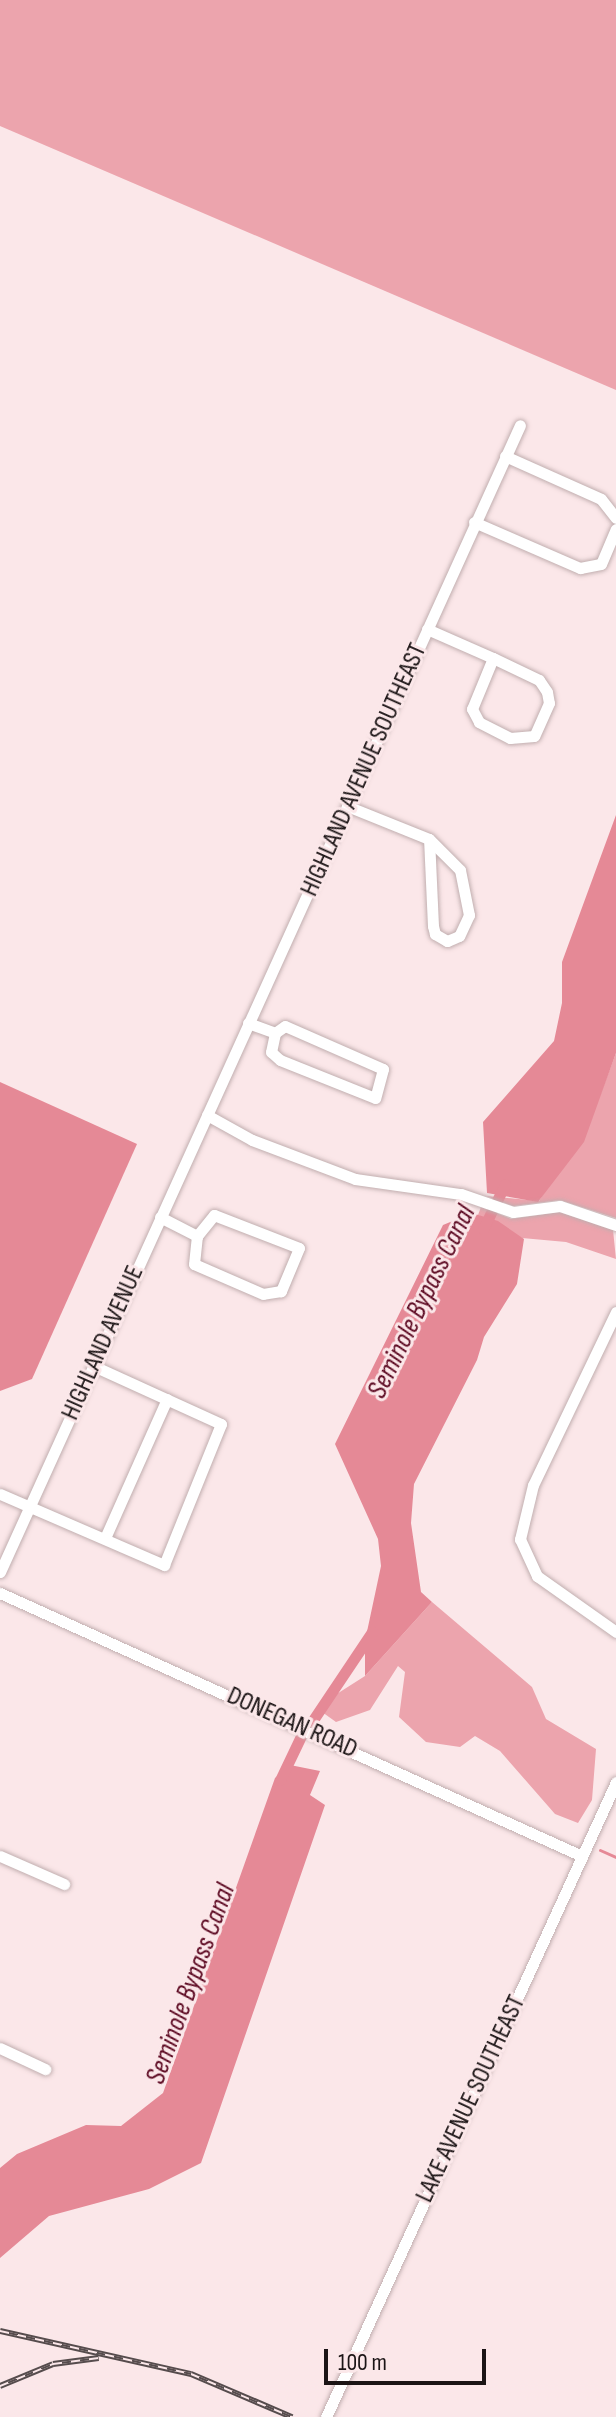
<!DOCTYPE html>
<style>
body{margin:0}
#map{position:relative;width:616px;height:2417px;overflow:hidden;background:#fbe7e9;font-family:"Sofia Sans Condensed",sans-serif}
div>[style]{position:absolute}
[style*='--x']{left:calc(var(--x)*1px);top:calc(var(--y)*1px);width:calc(var(--w)*1px);rotate:calc(var(--a)*1deg)}
.green>*{inset:0;background:#eca4ad}
.water>*{inset:0;background:#e58996}
.stream>*{height:3px;margin:-1.5px;padding:0 1.5px;transform-origin:1.5px;border-radius:1.5px;background:#e58996}
.canal>*{height:11px;margin:-5.5px;padding:0 5.5px;transform-origin:5.5px;border-radius:5.5px;background:#e58996}
.roads{filter:drop-shadow(0 0 2px #c1aeaf) drop-shadow(0 0 2px #c1aeaf)}
.minor>*{height:11px;margin:-5.5px;padding:0 5.5px;transform-origin:5.5px;border-radius:5.5px;background:#fff}
.rail>*{height:6px;margin-top:-3px;transform-origin:0;background:repeating-linear-gradient(90deg,#fbe7e9 0 9px,#564c4d 0 18px);box-sizing:border-box;border-block:2px solid #564c4d}
span{translate:-50% -50%;white-space:nowrap;text-align:center;line-height:1.15;-webkit-text-stroke:6px #fbe7e9;paint-order:stroke}
.street-label{font-size:26px;color:#1b1415}
.water-label{font-size:28px;color:#5c0821;font-style:italic}
.scale{position:absolute;left:324px;top:2349px;width:162px;height:36px;box-sizing:border-box;border:4px solid #1b1415;border-top:0;padding-left:10px;font-size:24px;line-height:28px;white-space:nowrap;color:#1b1415;-webkit-text-stroke:6px #fbe7e9;paint-order:stroke}
</style>
<div id="map">
<div class="green">
<i style="clip-path:polygon(0 0,616px 0,616px 390px,0 126px)"></i>
<i style="clip-path:polygon(616px 1053px,616px 1218px,560px 1200px,513px 1206px,486px 1196px,539px 1201px,593px 1114px)"></i>
<i style="clip-path:polygon(481px 1207px,511px 1219px,559px 1212px,613px 1230px,616px 1259px,566px 1242px,522px 1238px,478px 1215px)"></i>
<i style="clip-path:polygon(432px 1602px,532px 1687px,546px 1719px,596px 1749px,592px 1800px,578px 1823px,555px 1814px,500px 1751px,475px 1736px,460px 1747px,426px 1742px,399px 1717px,405px 1672px,398px 1666px,370px 1710px,336px 1722px,322px 1712px,332px 1697px,365px 1676px)"></i>
</div>
<div class="water">
<i style="clip-path:polygon(616px 815px,616px 1053px,584px 1142px,538px 1202px,487px 1193px,483px 1122px,554px 1041px,562px 1003px,562px 962px)"></i>
<i style="clip-path:polygon(0 1082px,137px 1144px,32px 1379px,0 1391px)"></i>
<i style="clip-path:polygon(472px 1213px,498px 1221px,524px 1239px,517px 1284px,484px 1337px,477px 1360px,414px 1484px,411px 1523px,421px 1592px,432px 1602px,365px 1676px,365px 1641px,381px 1566px,378px 1539px,335px 1444px,443px 1225px)"></i>
<i style="clip-path:polygon(290px 1765px,320px 1771px,310px 1795px,325px 1805px,201px 2163px,149px 2189px,49px 2216px,0 2258px,0 2168px,17px 2154px,86px 2125px,121px 2126px,163px 2093px,275px 1778px)"></i>
</div>
<div class="stream">
<i style="--x:600;--y:1850;--w:17;--a:24"></i>
</div>
<div class="canal">
<i style="--x:483;--y:1229;--w:50;--a:-63.9"></i>
<i style="--x:311;--y:1723;--w:110;--a:-56.2"></i>
<i style="--x:280;--y:1780;--w:47;--a:-64.5"></i>
</div>
<div class="roads">
<div class="minor">
<i style="--x:505;--y:456;--w:105;--a:24.1"></i>
<i style="--x:601;--y:499;--w:24;--a:52"></i>
<i style="--x:474;--y:522;--w:116;--a:23.5"></i>
<i style="--x:580;--y:568;--w:21;--a:-11"></i>
<i style="--x:601;--y:564;--w:38;--a:-67"></i>
<i style="--x:427;--y:629;--w:72;--a:23.7"></i>
<i style="--x:493;--y:658;--w:51;--a:25.6"></i>
<i style="--x:539;--y:680;--w:14;--a:56"></i>
<i style="--x:547;--y:692;--w:11;--a:80"></i>
<i style="--x:549;--y:703;--w:36;--a:114"></i>
<i style="--x:534;--y:736;--w:24;--a:175"></i>
<i style="--x:510;--y:738;--w:35;--a:-153"></i>
<i style="--x:479;--y:722;--w:15;--a:-118"></i>
<i style="--x:472;--y:709;--w:55;--a:-67.6"></i>
<i style="--x:347;--y:806;--w:88;--a:21.9"></i>
<i style="--x:429;--y:839;--w:44;--a:45"></i>
<i style="--x:460;--y:870;--w:46;--a:78.7"></i>
<i style="--x:469;--y:915;--w:23;--a:115"></i>
<i style="--x:459;--y:936;--w:13;--a:157"></i>
<i style="--x:447;--y:941;--w:14;--a:-150"></i>
<i style="--x:435;--y:934;--w:8;--a:-104"></i>
<i style="--x:433;--y:926;--w:87;--a:-92.6"></i>
<i style="--x:248;--y:1023;--w:29;--a:20"></i>
<i style="--x:275;--y:1033;--w:12;--a:-35"></i>
<i style="--x:285;--y:1026;--w:107;--a:23.7"></i>
<i style="--x:383;--y:1069;--w:30;--a:105"></i>
<i style="--x:375;--y:1098;--w:102;--a:-158.2"></i>
<i style="--x:280;--y:1060;--w:12;--a:-138"></i>
<i style="--x:271;--y:1052;--w:19;--a:-78"></i>
<i style="--x:207;--y:1115;--w:51;--a:29.1"></i>
<i style="--x:252;--y:1140;--w:110;--a:20.7"></i>
<i style="--x:355;--y:1179;--w:107;--a:8.1"></i>
<i style="--x:461;--y:1194;--w:55;--a:19.1"></i>
<i style="--x:513;--y:1212;--w:47;--a:-7.3"></i>
<i style="--x:560;--y:1206;--w:59;--a:18.7"></i>
<i style="--x:214;--y:1215;--w:91;--a:21.2"></i>
<i style="--x:299;--y:1248;--w:47;--a:112.7"></i>
<i style="--x:281;--y:1291;--w:18;--a:171"></i>
<i style="--x:263;--y:1294;--w:75;--a:-156.5"></i>
<i style="--x:194;--y:1264;--w:28;--a:-84"></i>
<i style="--x:197;--y:1236;--w:27;--a:-51"></i>
<i style="--x:160;--y:1217;--w:42;--a:27.2"></i>
<i style="--x:616;--y:1312;--w:192;--a:115.6"></i>
<i style="--x:533;--y:1485;--w:56;--a:103.5"></i>
<i style="--x:520;--y:1539;--w:41;--a:65.3"></i>
<i style="--x:537;--y:1576;--w:97;--a:35.3"></i>
<i style="--x:0;--y:1494;--w:179;--a:23.4"></i>
<i style="--x:164;--y:1565;--w:152;--a:-68"></i>
<i style="--x:221;--y:1424;--w:140;--a:-155.5"></i>
<i style="--x:105;--y:1538;--w:152;--a:-66"></i>
<i style="--x:0;--y:1572;--w:1259;--a:-65.61"></i>
<i style="--x:0;--y:1593;--w:639;--a:24.32"></i>
<i style="--x:0;--y:1856;--w:70;--a:23.6"></i>
<i style="--x:0;--y:2048;--w:50;--a:25"></i>
<i style="--x:326;--y:2417;--w:698;--a:-65.45"></i>
</div>
</div>
<div class="rail">
<i style="--x:0;--y:2331;--w:196;--a:12.7"></i>
<i style="--x:191;--y:2374;--w:110;--a:23.1"></i>
<i style="--x:0;--y:2386;--w:57;--a:-22.5"></i>
<i style="--x:53;--y:2364;--w:46;--a:-7.4"></i>
</div>
<div class="street-label">
<span style="left:364px;top:770px;rotate:-66deg">HIGHLAND AVENUE SOUTHEAST</span>
<span style="left:103px;top:1343px;rotate:-66deg">HIGHLAND AVENUE</span>
<span style="left:292px;top:1723px;rotate:24deg">DONEGAN ROAD</span>
<span style="left:471px;top:2099px;rotate:-65deg">LAKE AVENUE SOUTHEAST</span>
</div>
<div class="water-label">
<span style="left:422px;top:1302px;rotate:-64deg">Seminole Bypass Canal</span>
<span style="left:191px;top:1984px;rotate:-70deg">Seminole Bypass Canal</span>
</div>
<div class="scale">100 m</div>
</div>
